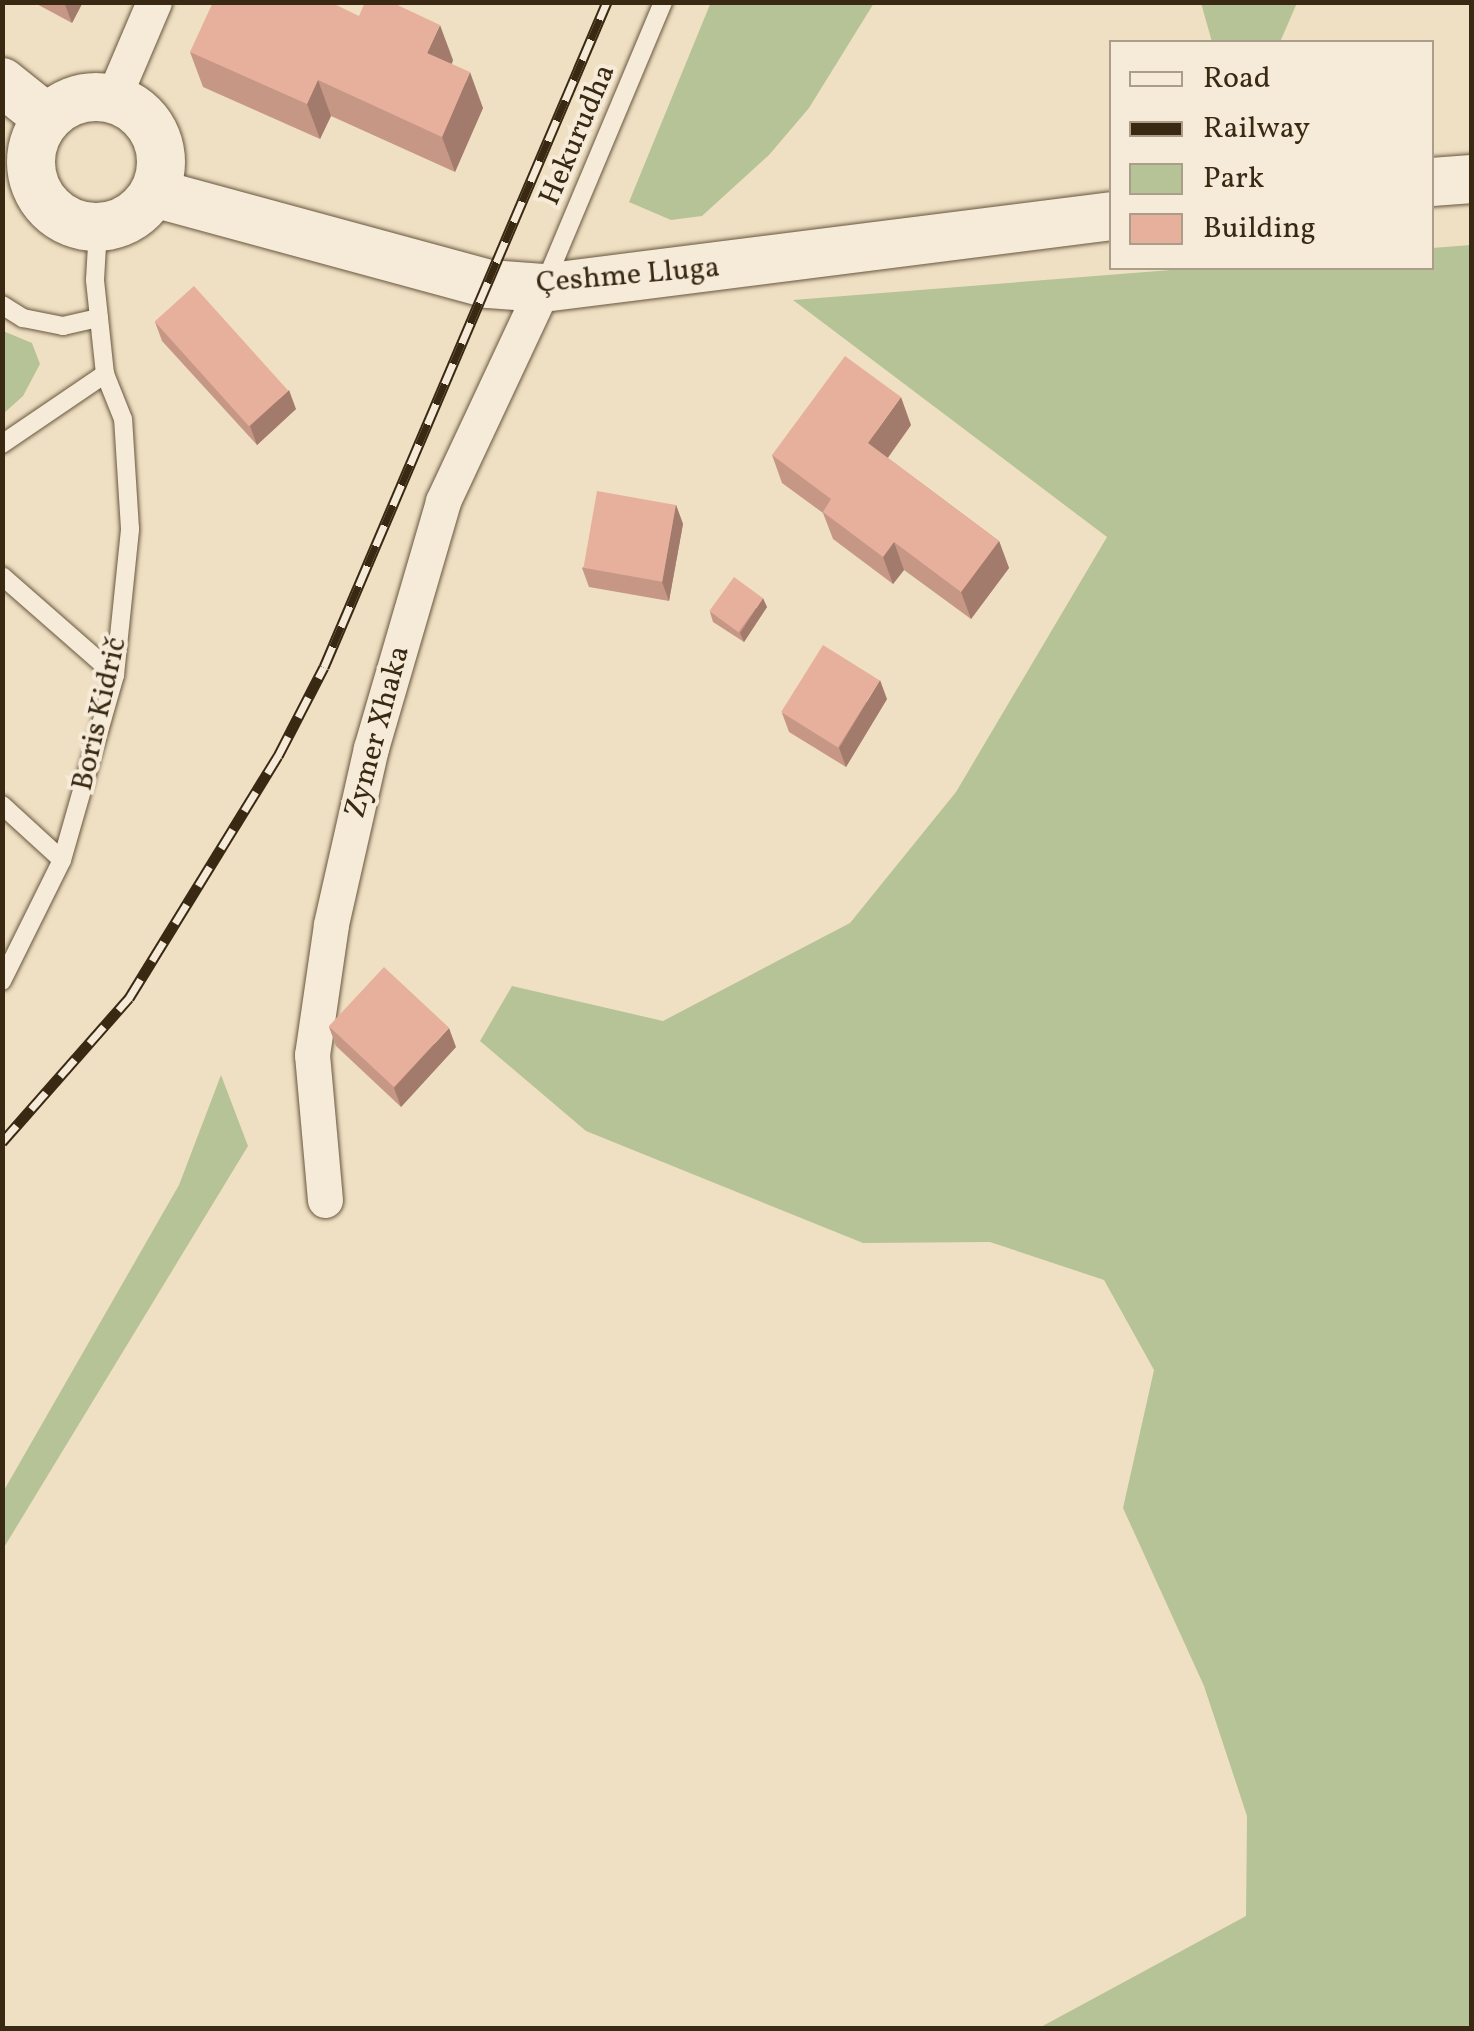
<!DOCTYPE html>
<meta charset="utf-8">
<style>
body{margin:0}
#map{position:relative;width:1474px;height:2031px;overflow:hidden;background:#f0e0c3;font-family:Vollkorn,serif}
div>[style]{position:absolute}
[style*='--x']{left:calc(var(--x)*1px);top:calc(var(--y)*1px);width:calc(var(--w)*1px);rotate:calc(var(--a)*1deg)}
.green>*{inset:0;background:#b6c396}
.roads{filter:drop-shadow(0 0 2px #67573f) drop-shadow(0 0 2px #67573f)}
.service>*{height:18px;margin:-9px;padding:0 9px;transform-origin:9px;border-radius:9px;background:#f5ebd8}
.minor>*{height:35px;margin:-17.5px;padding:0 17.5px;transform-origin:17.5px;border-radius:17.5px;background:#f5ebd8}
.secondary>*{height:48px;margin:-24px;padding:0 24px;transform-origin:24px;border-radius:24px;background:#f5ebd8}
.secondary>.ring{margin:-24px;padding:0;box-sizing:content-box;background:none;border:48px solid #f5ebd8;border-radius:50%}
.rail>*{height:11px;margin-top:-5.5px;transform-origin:0;background:repeating-linear-gradient(90deg,#f5ebd8 0 22px,#392913 0 44px);box-sizing:border-box;border-block:2px solid #392913}
.wall>*{inset:0;background:#c79786}
.shaded-wall>*{inset:0;background:#a27b6d}
.building>*{inset:0;background:#e7b09c;transform-origin:0 0}
span{translate:-50% -50%;white-space:nowrap;text-align:center;line-height:1.15;-webkit-text-stroke:8px #f5ebd8;paint-order:stroke}
.street-label{font-size:30px;color:#392913}
.frame{position:absolute;inset:0;border:5px solid #392913;pointer-events:none}
.legend{position:absolute;left:1109px;top:40px;width:325px;height:230px;box-sizing:border-box;background:#f5ebd8;border:2px solid #aa9d89;margin:0;padding:12px 18px;list-style:none;font-size:30px;color:#392913}
.legend li{display:flex;align-items:center;gap:20px;height:50px}
.legend b{width:50px;border:2px solid #aa9d89}
</style>
<div id="map">
<div class="green">
<i style="clip-path:polygon(711px 2px,874px 3px,809px 108px,769px 155px,702px 216px,671px 220px,629px 202px)"></i>
<i style="clip-path:polygon(1201px 3px,1201px 2px,1297px 3px,1280px 42px,1212px 42px)"></i>
<i style="clip-path:polygon(1471px 245px,1471px 2028px,1039px 2028px,1246px 1916px,1247px 1816px,1204px 1686px,1123px 1508px,1154px 1370px,1104px 1280px,990px 1242px,863px 1243px,586px 1131px,480px 1041px,512px 986px,663px 1021px,850px 923px,956px 792px,1107px 537px,793px 300px,1196px 268px,1432px 268px,1432px 248px)"></i>
<i style="clip-path:polygon(3px 331px,32px 343px,40px 364px,23px 396px,3px 414px)"></i>
<i style="clip-path:polygon(221px 1075px,248px 1146px,3px 1549px,3px 1492px,179px 1185px)"></i>
</div>
<div class="roads">
<div class="service">
<i style="--x:545;--y:283;--w:305;--a:-67.2"></i>
<i style="--x:2;--y:305;--w:25;--a:32"></i>
<i style="--x:23;--y:318;--w:41;--a:11.3"></i>
<i style="--x:63;--y:326;--w:37;--a:-13"></i>
<i style="--x:2;--y:444;--w:125;--a:-34.2"></i>
<i style="--x:2;--y:576;--w:150;--a:41.2"></i>
<i style="--x:2;--y:805;--w:81;--a:42.5"></i>
<i style="--x:2;--y:981;--w:135;--a:-63.6"></i>
<i style="--x:62;--y:860;--w:192;--a:-74"></i>
<i style="--x:115;--y:675;--w:147;--a:-84.1"></i>
<i style="--x:130;--y:529;--w:110;--a:-93.6"></i>
<i style="--x:123;--y:419;--w:48;--a:-111.8"></i>
<i style="--x:105;--y:374;--w:95;--a:-96.1"></i>
<i style="--x:95;--y:280;--w:52;--a:-86.7"></i>
</div>
<div class="minor">
<i style="--x:113;--y:98;--w:104;--a:-66.9"></i>
<i style="--x:325;--y:1200;--w:146;--a:-95.1"></i>
<i style="--x:312;--y:1055;--w:132;--a:-81.7"></i>
<i style="--x:331;--y:924;--w:180;--a:-77.2"></i>
<i style="--x:371;--y:748;--w:257;--a:-73.7"></i>
<i style="--x:443;--y:501;--w:235;--a:-64.9"></i>
</div>
<div class="secondary">
<i style="--x:2;--y:82;--w:58;--a:38.7"></i>
<i class="ring" style="left:31px;top:97px;width:82px;height:82px"></i>
<i style="--x:1432;--y:182;--w:40;--a:-4.3"></i>
<i style="--x:154;--y:193;--w:347;--a:15.2"></i>
<i style="--x:489;--y:284;--w:54;--a:4.2"></i>
<i style="--x:543;--y:288;--w:574;--a:-7.21"></i>
</div>
</div>
<div class="rail">
<i style="--x:2;--y:1142;--w:192;--a:-48.6"></i>
<i style="--x:129;--y:998;--w:284;--a:-58.4"></i>
<i style="--x:278;--y:756;--w:100;--a:-62.7"></i>
<i style="--x:324;--y:667;--w:723;--a:-66.95"></i>
</div>
<div class="wall">
<i style="clip-path:polygon(33px 2px,83px 2px,72px 23px)"></i>
<i style="clip-path:polygon(190px 52px,453px 60px,452px 64px,483px 108px,455px 172px,331px 116px,320px 139px,203px 87px)"></i>
<i style="clip-path:polygon(155px 322px,296px 409px,257px 445px,162px 341px)"></i>
<i style="clip-path:polygon(911px 425px,888px 458px,999px 541px,1009px 568px,971px 619px,904px 570px,893px 584px,833px 539px,823px 513px,782px 483px,772px 455px)"></i>
<i style="clip-path:polygon(676px 505px,683px 524px,669px 601px,589px 587px,582px 568px)"></i>
<i style="clip-path:polygon(767px 607px,744px 642px,713px 622px,710px 612px)"></i>
<i style="clip-path:polygon(887px 699px,846px 767px,789px 732px,782px 713px)"></i>
<i style="clip-path:polygon(329px 1027px,456px 1047px,401px 1107px,336px 1046px)"></i>
</div>
<div class="shaded-wall">
<i style="clip-path:polygon(64px 2px,83px 2px,72px 23px)"></i>
<i style="clip-path:polygon(440px 25px,453px 60px,440px 89px,427px 53px)"></i>
<i style="clip-path:polygon(470px 72px,483px 108px,455px 172px,442px 137px)"></i>
<i style="clip-path:polygon(318px 80px,331px 116px,320px 139px,307px 104px)"></i>
<i style="clip-path:polygon(289px 390px,296px 409px,257px 445px,250px 426px)"></i>
<i style="clip-path:polygon(901px 397px,911px 425px,878px 471px,868px 443px)"></i>
<i style="clip-path:polygon(676px 505px,683px 524px,669px 601px,662px 582px)"></i>
<i style="clip-path:polygon(999px 541px,1009px 568px,971px 619px,961px 592px)"></i>
<i style="clip-path:polygon(894px 542px,904px 570px,893px 584px,883px 557px)"></i>
<i style="clip-path:polygon(763px 598px,767px 607px,744px 642px,740px 633px)"></i>
<i style="clip-path:polygon(880px 680px,887px 699px,846px 767px,839px 748px)"></i>
<i style="clip-path:polygon(449px 1028px,456px 1047px,401px 1107px,394px 1088px)"></i>
</div>
<div class="building">
<i style="clip-path:polygon(213px 2px,330px 2px,359px 16px,365px 2px,391px 2px,440px 25px,427px 53px,470px 72px,442px 137px,318px 80px,307px 104px,190px 52px)"></i>
<i style="left:194px;top:286px;width:141px;height:53px;rotate:48deg"></i>
<i style="clip-path:polygon(845px 356px,901px 397px,868px 443px,999px 541px,961px 592px,894px 542px,883px 557px,823px 512px,831px 499px,772px 455px)"></i>
<i style="left:597px;top:491px;width:80px;height:78px;rotate:10deg"></i>
<i style="left:734px;top:577px;width:36px;height:42px;rotate:36deg"></i>
<i style="left:823px;top:645px;width:67px;height:79px;rotate:32deg"></i>
<i style="left:384px;top:967px;width:89px;height:81px;rotate:43deg"></i>
</div>
<div class="street-label">
<span style="left:578px;top:135px;rotate:-67deg">Hekurudha</span>
<span style="left:628px;top:276px;rotate:-5deg">Çeshme Lluga</span>
<span style="left:100px;top:714px;rotate:-77deg">Boris Kidrič</span>
<span style="left:378px;top:732px;rotate:-75deg">Zymer Xhaka</span>
</div>
<div class="frame"></div>
<ul class="legend">
<li><b style="height:12px;background:#f5ebd8"></b>Road</li>
<li><b style="height:12px;background:#392913"></b>Railway</li>
<li><b style="height:28px;background:#b6c396"></b>Park</li>
<li><b style="height:28px;background:#e7b09c"></b>Building</li>
</ul>
</div>
